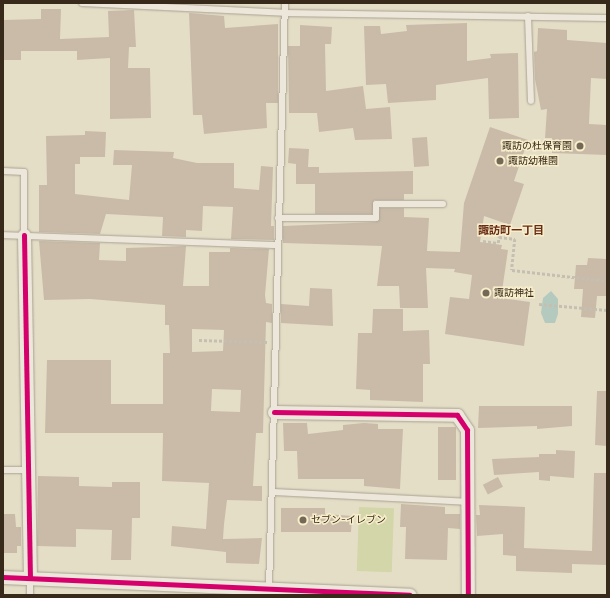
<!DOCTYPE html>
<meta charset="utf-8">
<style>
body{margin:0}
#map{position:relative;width:610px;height:598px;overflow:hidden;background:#e5dec7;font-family:Lora,"Noto Sans JP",serif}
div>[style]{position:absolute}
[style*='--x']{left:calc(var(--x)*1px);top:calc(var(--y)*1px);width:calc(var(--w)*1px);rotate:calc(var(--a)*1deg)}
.green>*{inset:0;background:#d3d6a8;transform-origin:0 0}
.water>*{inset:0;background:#b4cabe}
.building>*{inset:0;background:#c9bba8;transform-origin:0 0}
.path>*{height:2.5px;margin-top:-1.25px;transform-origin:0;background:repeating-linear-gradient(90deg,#c4bfb1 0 3px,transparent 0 5px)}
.roads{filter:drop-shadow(0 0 1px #a9a291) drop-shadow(0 0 1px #a9a291)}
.service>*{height:6px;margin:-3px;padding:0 3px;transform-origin:3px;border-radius:3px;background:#ece7da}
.minor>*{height:13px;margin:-6.5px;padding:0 6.5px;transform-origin:6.5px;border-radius:6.5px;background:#ece7da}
.cycleway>*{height:5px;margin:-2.5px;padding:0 2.5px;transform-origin:2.5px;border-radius:2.5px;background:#d6006c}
.dots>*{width:11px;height:11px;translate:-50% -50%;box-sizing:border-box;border:2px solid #f8eecb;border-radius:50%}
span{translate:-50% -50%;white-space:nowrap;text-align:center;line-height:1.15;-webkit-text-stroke:3px #f8eecb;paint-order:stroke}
.poi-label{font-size:10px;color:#372a1a}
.right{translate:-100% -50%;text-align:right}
.left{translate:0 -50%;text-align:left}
.neighbourhood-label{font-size:11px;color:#682b15;font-weight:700}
.frame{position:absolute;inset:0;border:4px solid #372a1a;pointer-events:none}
</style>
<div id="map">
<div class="green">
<i style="left:359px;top:507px;width:35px;height:64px;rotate:2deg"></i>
</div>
<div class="water">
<i style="clip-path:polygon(551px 291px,558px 299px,558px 314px,555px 323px,545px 323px,541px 313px,543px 298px)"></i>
</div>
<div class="building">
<i style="clip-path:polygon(41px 9px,61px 9px,60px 39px,109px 37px,108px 11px,134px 10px,136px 47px,129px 47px,128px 68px,150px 68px,151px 118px,110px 119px,110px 58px,77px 60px,77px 51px,21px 51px,21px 60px,3px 60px,3px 20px,41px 19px)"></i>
<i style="clip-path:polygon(189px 13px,224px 16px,225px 28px,278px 24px,278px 103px,266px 103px,267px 128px,204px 134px,202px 115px,193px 115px)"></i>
<i style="clip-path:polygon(467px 23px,467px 61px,491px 58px,490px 54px,518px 53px,519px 118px,489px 119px,488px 78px,436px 85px,436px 100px,388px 103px,386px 84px,366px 85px,364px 26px,380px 26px,381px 34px,407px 31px,406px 25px)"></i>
<i style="clip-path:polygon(300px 25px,332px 27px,331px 44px,325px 44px,326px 91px,363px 86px,366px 109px,390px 107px,392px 139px,355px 140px,353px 128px,319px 132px,317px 113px,289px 113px,288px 46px,300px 46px)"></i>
<i style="clip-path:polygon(538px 28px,567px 30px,567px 40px,607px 43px,607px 79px,591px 78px,589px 124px,607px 125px,607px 155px,552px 153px,552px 138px,545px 138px,547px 109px,541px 110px,535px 79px,534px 52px,537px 51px)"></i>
<i style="clip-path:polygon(490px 127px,528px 140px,514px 181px,524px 184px,510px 225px,484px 216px,480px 242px,502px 245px,501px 249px,508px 250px,501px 298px,530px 302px,524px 346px,445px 334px,450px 297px,469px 299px,472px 275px,454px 272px,455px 269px,426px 268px,428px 308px,400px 308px,399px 286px,377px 286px,382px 246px,283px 243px,283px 226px,376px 222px,380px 208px,404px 208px,404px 217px,429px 218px,427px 251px,460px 252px,464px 203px)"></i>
<i style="clip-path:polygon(85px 131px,106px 132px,105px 157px,80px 157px,80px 164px,75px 164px,75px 194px,129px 200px,132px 165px,113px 165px,114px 150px,174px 152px,173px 158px,197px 163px,234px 163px,234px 188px,259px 190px,261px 166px,273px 167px,271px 226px,274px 226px,274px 240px,231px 239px,233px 207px,203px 206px,202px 231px,186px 230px,186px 237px,162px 236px,163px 217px,106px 214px,100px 234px,39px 232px,39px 185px,47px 185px,46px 136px,85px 135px)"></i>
<i style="left:427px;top:137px;width:29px;height:15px;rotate:86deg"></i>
<i style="clip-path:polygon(289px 148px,309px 149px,308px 167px,319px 167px,319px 173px,413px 171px,413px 194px,404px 194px,404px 200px,374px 200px,372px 214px,315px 214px,315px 184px,296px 184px,296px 164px,288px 163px)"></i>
<i style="clip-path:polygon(evenodd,39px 241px,100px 243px,99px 260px,126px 261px,126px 248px,186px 246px,183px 286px,209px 286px,209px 252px,230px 252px,230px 248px,269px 249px,265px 295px,266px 303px,272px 304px,272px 323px,266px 322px,263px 433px,256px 433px,253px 486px,262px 486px,262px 501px,227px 500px,224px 524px,223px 539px,262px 538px,259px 564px,226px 563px,226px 552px,171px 546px,172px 526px,206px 529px,209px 483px,162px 481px,163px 433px,45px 433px,47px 360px,111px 360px,111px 404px,163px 404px,163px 353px,170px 353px,169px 325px,165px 325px,165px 305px,90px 299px,44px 300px,39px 241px,192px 329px,224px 330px,223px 351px,192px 352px,192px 329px,39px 241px,212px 389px,241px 390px,240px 412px,211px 411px,212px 389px)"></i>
<i style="clip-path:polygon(588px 258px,607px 259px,606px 296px,597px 296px,595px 318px,581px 317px,583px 289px,574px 289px,576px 265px,587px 265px)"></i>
<i style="clip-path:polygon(310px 288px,332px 289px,333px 326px,281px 323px,281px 304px,309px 306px)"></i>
<i style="clip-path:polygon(373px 309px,403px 309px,403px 331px,429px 330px,430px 364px,423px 364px,423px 402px,370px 400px,370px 390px,356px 389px,358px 333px,372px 333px)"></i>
<i style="clip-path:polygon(597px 391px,607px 391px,607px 446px,595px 445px)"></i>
<i style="clip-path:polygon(479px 406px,572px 406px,572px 426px,537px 429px,537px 426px,478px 428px)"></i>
<i style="clip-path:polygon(283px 423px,307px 423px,308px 434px,343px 430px,343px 425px,364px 423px,378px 424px,378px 429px,403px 429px,400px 489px,364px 486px,364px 479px,298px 479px,297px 451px,284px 451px)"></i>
<i style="left:438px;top:427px;width:18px;height:53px"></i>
<i style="clip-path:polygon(556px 450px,575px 451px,574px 478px,550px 476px,550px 481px,539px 480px,539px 472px,494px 475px,492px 459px,539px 457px,539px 454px,556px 454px)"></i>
<i style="clip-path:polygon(594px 473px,607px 473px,607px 565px,572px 564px,572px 573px,516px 571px,516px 556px,503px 555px,503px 534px,477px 536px,476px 515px,480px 515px,479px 505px,525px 507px,524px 548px,592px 551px)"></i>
<i style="clip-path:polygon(38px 476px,79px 477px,79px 486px,112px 487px,112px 482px,140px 482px,140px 518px,132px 518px,131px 560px,111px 560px,112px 530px,76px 529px,76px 547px,37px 546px)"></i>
<i style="left:498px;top:477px;width:11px;height:17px;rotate:63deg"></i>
<i style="clip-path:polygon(401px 504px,445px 507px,445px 514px,460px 514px,460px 529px,448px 528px,447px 560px,405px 559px,406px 527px,400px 527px)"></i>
<i style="clip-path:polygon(281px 508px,325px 508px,325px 514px,352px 516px,351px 532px,281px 532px)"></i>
<i style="clip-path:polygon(4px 514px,15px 514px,16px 527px,21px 527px,21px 546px,17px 546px,17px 553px,3px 553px)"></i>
</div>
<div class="path">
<i style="--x:499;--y:237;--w:16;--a:7"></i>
<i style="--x:515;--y:239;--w:31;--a:96"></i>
<i style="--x:512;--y:270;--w:96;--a:6.6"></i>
<i style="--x:483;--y:241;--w:15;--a:8"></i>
<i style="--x:498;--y:243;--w:12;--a:-81"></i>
<i style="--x:500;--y:231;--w:12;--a:-171"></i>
<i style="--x:539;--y:304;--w:68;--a:5"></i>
<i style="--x:199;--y:340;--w:68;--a:1.7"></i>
</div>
<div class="roads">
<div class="service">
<i style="--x:82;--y:3;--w:202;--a:2.8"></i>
<i style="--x:284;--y:13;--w:323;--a:0.9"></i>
<i style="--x:528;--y:16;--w:85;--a:88"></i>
<i style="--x:3;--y:171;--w:21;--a:3"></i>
<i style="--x:24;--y:172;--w:63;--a:90"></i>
<i style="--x:278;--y:218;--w:98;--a:0"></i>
<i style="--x:376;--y:218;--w:14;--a:-90"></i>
<i style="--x:376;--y:204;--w:67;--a:0"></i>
<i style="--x:3;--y:235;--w:274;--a:2.1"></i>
<i style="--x:3;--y:470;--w:25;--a:0"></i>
<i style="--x:272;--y:492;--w:196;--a:2.9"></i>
<i style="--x:30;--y:578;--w:17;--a:90"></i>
<i style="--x:269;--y:589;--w:586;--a:-88.44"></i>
</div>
<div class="minor">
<i style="--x:24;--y:235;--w:343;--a:89"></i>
<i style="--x:274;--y:412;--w:183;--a:0.9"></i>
<i style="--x:457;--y:415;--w:18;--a:56"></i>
<i style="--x:467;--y:430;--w:165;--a:89.7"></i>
<i style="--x:3;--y:577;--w:407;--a:2.5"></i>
</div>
</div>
<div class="cycleway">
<i style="--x:24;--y:235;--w:343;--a:89"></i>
<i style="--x:274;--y:412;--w:183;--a:0.9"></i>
<i style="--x:457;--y:415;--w:18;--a:56"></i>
<i style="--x:467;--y:430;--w:165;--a:89.7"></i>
<i style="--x:3;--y:577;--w:407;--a:2.5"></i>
</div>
<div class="dots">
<i style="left:580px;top:146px;background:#746957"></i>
<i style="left:500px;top:161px;background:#746957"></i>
<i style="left:486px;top:293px;background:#746957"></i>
<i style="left:303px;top:520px;background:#746957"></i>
</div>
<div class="poi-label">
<span class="right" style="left:572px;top:146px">諏訪の杜保育園</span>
<span class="left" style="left:508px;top:161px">諏訪幼稚園</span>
<span class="left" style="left:494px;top:293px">諏訪神社</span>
<span class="left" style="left:311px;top:520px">セブン-イレブン</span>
</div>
<div class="neighbourhood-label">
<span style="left:511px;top:230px">諏訪町一丁目</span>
</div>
<div class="frame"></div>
</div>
